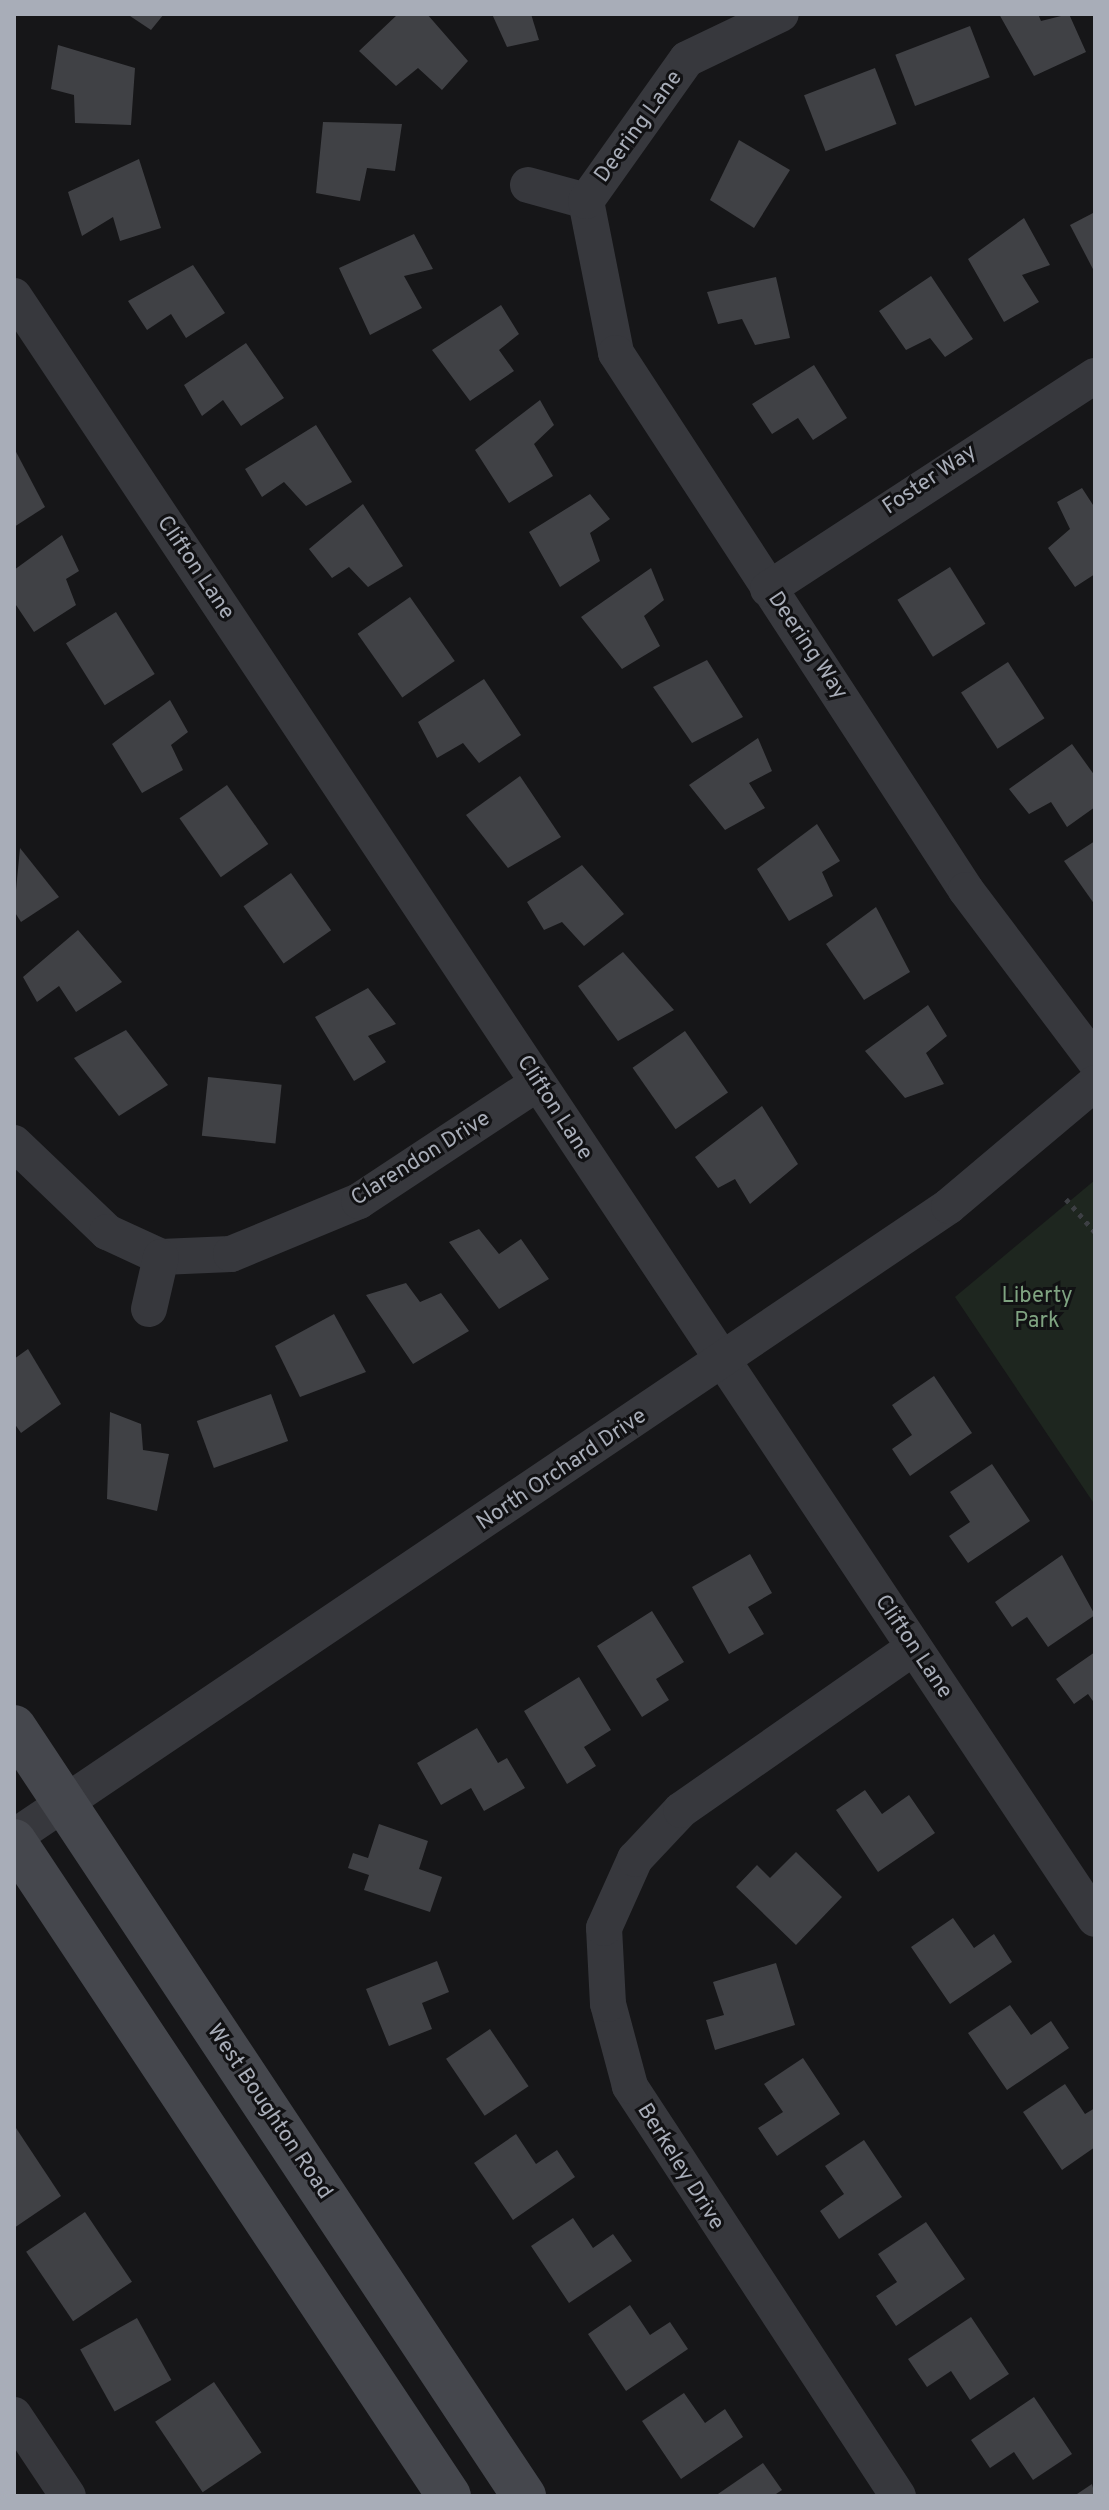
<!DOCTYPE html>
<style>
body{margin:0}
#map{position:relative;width:1109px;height:2510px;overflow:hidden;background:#161618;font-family:Overpass,sans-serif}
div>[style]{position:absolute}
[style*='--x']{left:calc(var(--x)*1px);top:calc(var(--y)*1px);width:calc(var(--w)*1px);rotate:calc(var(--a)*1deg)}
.green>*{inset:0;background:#1e261f}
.building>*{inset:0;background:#404145;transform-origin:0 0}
.path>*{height:5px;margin-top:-2.5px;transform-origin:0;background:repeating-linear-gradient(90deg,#3d3f44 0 4px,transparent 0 10px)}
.street>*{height:36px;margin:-18px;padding:0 18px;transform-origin:18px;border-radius:18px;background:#37383d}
.secondary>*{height:44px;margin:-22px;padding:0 22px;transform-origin:22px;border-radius:22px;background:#45474d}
span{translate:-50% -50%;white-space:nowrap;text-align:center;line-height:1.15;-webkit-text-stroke:6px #111113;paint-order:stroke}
.street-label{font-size:22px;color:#a8adb8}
.park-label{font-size:22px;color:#7fa381}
.frame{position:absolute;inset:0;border:16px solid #a8adb8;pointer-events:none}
</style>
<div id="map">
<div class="green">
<i style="clip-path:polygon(1095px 1180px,1095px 1505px,955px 1297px)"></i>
</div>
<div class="building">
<i style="clip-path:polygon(127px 14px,164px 14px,151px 30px)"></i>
<i style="clip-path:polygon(398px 14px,427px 14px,468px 61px,442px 90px,418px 68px,396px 86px,359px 51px)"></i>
<i style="clip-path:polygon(492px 14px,531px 14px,539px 40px,507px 47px)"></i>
<i style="clip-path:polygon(999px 14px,1038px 14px,1041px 21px,1069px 14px,1086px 52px,1034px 76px)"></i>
<i style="left:970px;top:26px;width:55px;height:80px;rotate:69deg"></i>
<i style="clip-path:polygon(58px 45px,135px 68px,131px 125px,75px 123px,74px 95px,51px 89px)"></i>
<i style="left:875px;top:68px;width:60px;height:76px;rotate:69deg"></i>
<i style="clip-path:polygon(323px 122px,402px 124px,395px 171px,367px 168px,360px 201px,316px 193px)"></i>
<i style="clip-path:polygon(739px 140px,790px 170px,754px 228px,710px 200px)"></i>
<i style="clip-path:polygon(139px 159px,161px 228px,120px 241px,113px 217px,82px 236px,68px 192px)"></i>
<i style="clip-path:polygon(1095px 212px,1095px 273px,1070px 225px)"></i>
<i style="clip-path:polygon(1024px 218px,1050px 265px,1022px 275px,1039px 302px,1004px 322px,968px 259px)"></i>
<i style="clip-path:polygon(414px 234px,433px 269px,404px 276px,422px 308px,370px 335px,339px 268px)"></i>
<i style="clip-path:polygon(193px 265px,225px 313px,186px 338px,171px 314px,147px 330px,128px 301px)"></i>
<i style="clip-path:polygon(931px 276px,973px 339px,945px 357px,930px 338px,906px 350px,879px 311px)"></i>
<i style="clip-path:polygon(776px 277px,790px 338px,755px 345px,742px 319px,718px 324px,707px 292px)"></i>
<i style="clip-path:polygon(501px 305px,519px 334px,499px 350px,514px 371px,470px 401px,432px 350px)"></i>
<i style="clip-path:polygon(246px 343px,284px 398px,241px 426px,223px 400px,202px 416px,184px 385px)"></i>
<i style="clip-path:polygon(814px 365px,847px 418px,813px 440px,798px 418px,772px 434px,752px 404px)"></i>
<i style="clip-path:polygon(540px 400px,554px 425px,534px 444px,553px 476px,509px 503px,475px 450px)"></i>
<i style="clip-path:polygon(316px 425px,352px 482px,306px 506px,284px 482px,262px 497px,245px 469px)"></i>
<i style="clip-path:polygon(14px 448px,45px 507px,14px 527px)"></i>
<i style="clip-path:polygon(1082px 488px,1095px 508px,1095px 574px,1075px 587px,1048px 548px,1070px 529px,1057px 502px)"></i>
<i style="clip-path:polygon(590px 494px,610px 519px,590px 533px,600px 561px,560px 587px,529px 532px)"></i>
<i style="clip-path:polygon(363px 504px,403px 566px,368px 587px,349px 567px,332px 578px,309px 549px)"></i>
<i style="clip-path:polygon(62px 535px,79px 571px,66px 579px,76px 605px,34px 632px,14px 602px,14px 570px)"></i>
<i style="left:950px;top:567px;width:67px;height:62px;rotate:58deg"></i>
<i style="clip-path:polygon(651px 568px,664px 600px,644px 616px,660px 646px,622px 669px,581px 617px)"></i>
<i style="left:410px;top:597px;width:78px;height:64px;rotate:55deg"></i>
<i style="left:116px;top:612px;width:73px;height:59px;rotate:58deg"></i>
<i style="clip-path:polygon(707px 660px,743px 717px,692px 743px,653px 687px)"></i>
<i style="left:1008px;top:662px;width:67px;height:56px;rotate:57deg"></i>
<i style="clip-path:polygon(484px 679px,521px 735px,479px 763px,463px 743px,437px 758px,418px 722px)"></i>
<i style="clip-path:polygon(170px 700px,188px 732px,171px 745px,183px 770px,142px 793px,112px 744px)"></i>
<i style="clip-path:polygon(758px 738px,772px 771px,749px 783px,765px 808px,725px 830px,689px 785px)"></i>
<i style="clip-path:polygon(1072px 744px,1095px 776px,1095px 807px,1067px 827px,1051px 802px,1029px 814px,1009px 789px)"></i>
<i style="clip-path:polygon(520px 776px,561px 837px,508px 868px,466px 815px)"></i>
<i style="left:227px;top:785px;width:72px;height:58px;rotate:55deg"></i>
<i style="clip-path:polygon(817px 824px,840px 861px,822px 872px,833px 896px,789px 921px,757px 869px)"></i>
<i style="clip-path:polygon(1095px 841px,1095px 905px,1064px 861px)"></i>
<i style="clip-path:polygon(20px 848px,59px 897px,21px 922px,14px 911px)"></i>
<i style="clip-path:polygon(582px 865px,624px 914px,584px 946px,562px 922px,544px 930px,527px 902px)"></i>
<i style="left:291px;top:873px;width:70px;height:58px;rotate:55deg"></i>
<i style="clip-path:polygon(876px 907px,910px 972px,864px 1000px,826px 944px)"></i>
<i style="clip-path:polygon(78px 930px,122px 982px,76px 1012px,59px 986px,37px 1002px,23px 977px)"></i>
<i style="clip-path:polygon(623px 952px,674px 1010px,618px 1041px,578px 986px)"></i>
<i style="clip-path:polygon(368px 988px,396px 1024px,368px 1036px,386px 1062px,354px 1081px,315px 1017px)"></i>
<i style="clip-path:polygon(928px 1005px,947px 1036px,926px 1053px,944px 1084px,905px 1098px,865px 1051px)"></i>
<i style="clip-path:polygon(126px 1030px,168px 1085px,119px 1116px,74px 1058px)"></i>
<i style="left:685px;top:1031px;width:75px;height:64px;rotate:55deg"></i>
<i style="left:208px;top:1077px;width:74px;height:59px;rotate:6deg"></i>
<i style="clip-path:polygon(762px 1106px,798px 1164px,750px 1204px,735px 1179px,718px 1188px,695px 1157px)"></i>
<i style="clip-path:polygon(479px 1229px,499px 1254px,521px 1239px,549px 1279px,499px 1309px,449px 1242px)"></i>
<i style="clip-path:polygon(406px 1283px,420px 1302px,441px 1293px,469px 1331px,413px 1364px,366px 1295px)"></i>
<i style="clip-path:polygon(334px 1314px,366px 1372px,300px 1397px,275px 1346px)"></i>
<i style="clip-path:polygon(28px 1349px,61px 1404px,21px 1433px,14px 1423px,14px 1359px)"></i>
<i style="clip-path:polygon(934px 1376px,972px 1433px,910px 1476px,892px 1449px,912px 1435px,892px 1405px)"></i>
<i style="left:271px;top:1394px;width:50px;height:79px;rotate:70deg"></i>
<i style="clip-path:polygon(110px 1412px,141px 1424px,143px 1450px,169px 1454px,157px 1511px,107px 1499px)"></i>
<i style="clip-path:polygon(992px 1464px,1030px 1521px,968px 1563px,949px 1536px,970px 1522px,950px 1492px)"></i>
<i style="clip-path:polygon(750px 1554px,772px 1593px,748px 1607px,764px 1634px,729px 1654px,692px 1587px)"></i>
<i style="clip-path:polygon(1062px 1555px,1095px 1615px,1048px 1647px,1027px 1617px,1012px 1627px,995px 1602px)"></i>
<i style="clip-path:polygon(652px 1611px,684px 1662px,656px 1679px,669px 1700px,642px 1717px,597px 1646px)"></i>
<i style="clip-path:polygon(1095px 1652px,1095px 1704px,1088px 1694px,1074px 1704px,1056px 1679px)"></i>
<i style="clip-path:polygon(579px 1677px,611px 1730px,584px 1747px,596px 1766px,567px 1784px,524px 1711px)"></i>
<i style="clip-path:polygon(477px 1728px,498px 1763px,507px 1758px,525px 1788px,484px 1811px,471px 1788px,441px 1805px,417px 1763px)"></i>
<i style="clip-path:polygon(865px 1790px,882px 1814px,909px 1795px,935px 1833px,878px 1872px,836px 1810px)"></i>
<i style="clip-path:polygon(379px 1824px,428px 1841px,419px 1869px,442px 1877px,430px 1912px,364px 1890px,369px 1875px,348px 1868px,353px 1853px,368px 1858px)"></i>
<i style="clip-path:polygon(796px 1852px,842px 1897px,796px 1945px,736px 1887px,757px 1865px,770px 1878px)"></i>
<i style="clip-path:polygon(953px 1918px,974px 1948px,994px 1934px,1012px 1962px,950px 2004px,911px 1947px)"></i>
<i style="clip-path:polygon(437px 1961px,449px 1992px,422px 2003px,432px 2029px,389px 2046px,366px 1989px)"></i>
<i style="clip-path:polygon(776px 1963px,795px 2025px,715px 2050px,706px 2020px,724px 2015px,713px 1982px)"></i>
<i style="clip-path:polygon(1010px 2005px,1031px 2035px,1051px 2021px,1069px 2048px,1007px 2090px,968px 2033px)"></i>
<i style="left:490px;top:2029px;width:69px;height:53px;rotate:56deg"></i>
<i style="clip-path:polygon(803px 2058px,840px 2114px,777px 2156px,758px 2128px,783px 2112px,764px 2084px)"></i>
<i style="clip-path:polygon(1065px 2084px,1085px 2114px,1095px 2108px,1095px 2147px,1062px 2170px,1023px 2112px)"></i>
<i style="clip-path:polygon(14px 2125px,61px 2196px,14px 2228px)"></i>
<i style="clip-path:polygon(516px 2134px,536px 2164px,557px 2150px,575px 2177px,513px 2220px,474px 2163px)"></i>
<i style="clip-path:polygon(864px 2140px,902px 2197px,839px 2239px,820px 2211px,844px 2194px,825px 2166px)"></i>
<i style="left:85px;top:2212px;width:84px;height:71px;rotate:56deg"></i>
<i style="clip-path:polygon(573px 2218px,593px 2248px,613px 2234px,632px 2261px,569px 2303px,531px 2246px)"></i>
<i style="clip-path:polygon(926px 2222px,965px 2279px,896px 2326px,876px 2296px,897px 2282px,878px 2254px)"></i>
<i style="clip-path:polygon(630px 2305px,650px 2335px,670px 2322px,688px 2349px,626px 2391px,588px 2334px)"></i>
<i style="clip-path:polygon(971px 2317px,1009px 2374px,970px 2400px,951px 2371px,927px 2387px,908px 2359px)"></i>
<i style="left:137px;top:2318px;width:71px;height:65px;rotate:61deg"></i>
<i style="left:214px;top:2382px;width:85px;height:71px;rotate:56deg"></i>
<i style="clip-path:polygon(684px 2393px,705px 2423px,725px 2409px,743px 2437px,681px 2479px,642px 2421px)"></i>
<i style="clip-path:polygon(1034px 2397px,1072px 2454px,1033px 2480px,1014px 2452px,990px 2468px,971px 2440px)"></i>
<i style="clip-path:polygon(763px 2463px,782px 2490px,773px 2496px,715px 2496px)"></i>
<i style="clip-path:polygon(1092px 2484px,1095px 2496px,1074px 2496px)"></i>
</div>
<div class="path">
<i style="--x:1066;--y:1199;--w:44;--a:48.7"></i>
</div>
<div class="street">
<i style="--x:528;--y:185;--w:60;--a:15.4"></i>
<i style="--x:586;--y:201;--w:155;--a:78.8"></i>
<i style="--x:616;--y:353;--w:641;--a:56.9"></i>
<i style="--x:966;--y:890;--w:214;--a:53"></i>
<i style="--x:586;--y:201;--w:174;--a:-54.6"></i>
<i style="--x:687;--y:59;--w:104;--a:-25.6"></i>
<i style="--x:14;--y:296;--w:1950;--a:56.33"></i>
<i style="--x:768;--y:589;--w:390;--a:-33.1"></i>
<i style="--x:14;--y:1143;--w:129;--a:43.7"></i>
<i style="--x:107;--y:1232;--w:60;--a:24.8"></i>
<i style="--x:161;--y:1257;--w:70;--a:-2.5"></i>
<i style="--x:231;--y:1254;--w:139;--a:-22.5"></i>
<i style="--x:359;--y:1201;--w:214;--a:-33.4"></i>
<i style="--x:149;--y:1309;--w:53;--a:-77"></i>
<i style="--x:14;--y:1837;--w:1128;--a:-34.01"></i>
<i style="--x:949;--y:1206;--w:191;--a:-40.1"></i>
<i style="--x:14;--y:2415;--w:97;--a:56.3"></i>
<i style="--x:898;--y:2496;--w:490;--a:-123.2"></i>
<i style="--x:630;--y:2086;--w:85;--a:-105"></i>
<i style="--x:608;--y:2004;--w:76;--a:-93"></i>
<i style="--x:604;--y:1928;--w:76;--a:-65.8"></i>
<i style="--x:635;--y:1859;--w:67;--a:-46.8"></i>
<i style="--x:681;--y:1810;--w:283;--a:-34.9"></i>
</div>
<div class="secondary">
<i style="--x:14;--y:1727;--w:923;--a:56.45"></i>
<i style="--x:14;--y:1841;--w:786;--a:56.41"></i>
</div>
<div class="street-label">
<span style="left:639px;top:127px;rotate:-54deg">Deering Lane</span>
<span style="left:930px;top:480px;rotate:-34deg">Foster Way</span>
<span style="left:195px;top:568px;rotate:56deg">Clifton Lane</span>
<span style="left:807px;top:646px;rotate:56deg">Deering Way</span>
<span style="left:554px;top:1108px;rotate:57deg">Clifton Lane</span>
<span style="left:421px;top:1159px;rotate:-32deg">Clarendon Drive</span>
<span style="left:562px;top:1470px;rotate:-34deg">North Orchard Drive</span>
<span style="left:913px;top:1647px;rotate:56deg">Clifton Lane</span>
<span style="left:269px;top:2112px;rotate:56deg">West Boughton Road</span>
<span style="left:680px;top:2167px;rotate:58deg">Berkeley Drive</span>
</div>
<div class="park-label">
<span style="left:1037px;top:1309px">Liberty<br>Park</span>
</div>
<div class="frame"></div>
</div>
